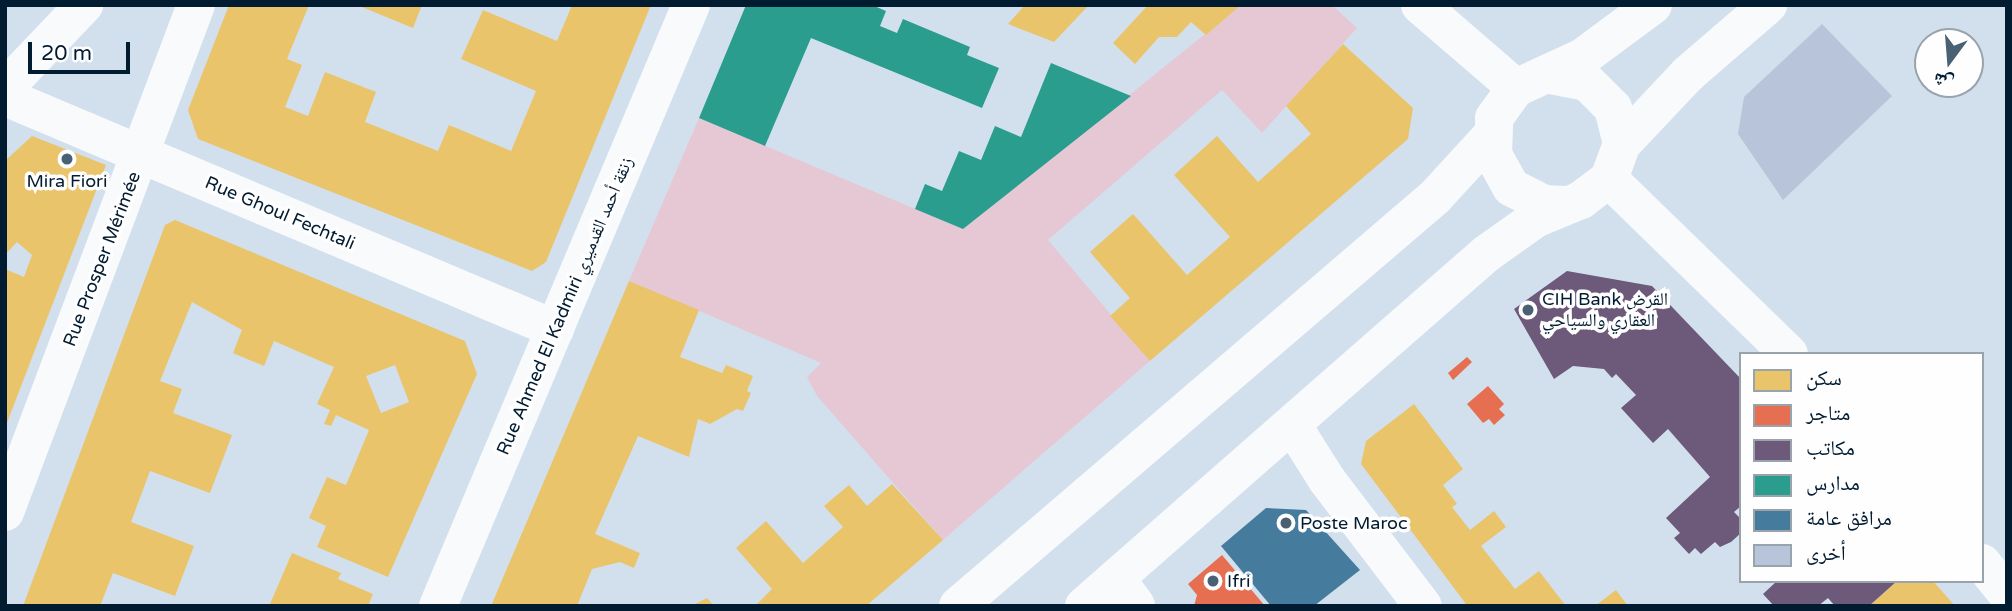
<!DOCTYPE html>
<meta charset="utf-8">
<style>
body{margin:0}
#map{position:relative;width:2012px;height:611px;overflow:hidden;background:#d2e0ed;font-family:"Varela Round","Noto Naskh Arabic",sans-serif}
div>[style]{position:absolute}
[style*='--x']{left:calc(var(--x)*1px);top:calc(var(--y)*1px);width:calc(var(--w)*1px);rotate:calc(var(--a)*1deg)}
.green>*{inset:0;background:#e6c8d5}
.homes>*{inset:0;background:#e9c46a}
.shops>*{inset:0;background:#e76f51}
.offices>*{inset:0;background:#6d597a}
.schools>*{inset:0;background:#2a9d8f}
.public>*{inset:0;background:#457b9d}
.building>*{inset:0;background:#b8c4d9}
.minor>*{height:38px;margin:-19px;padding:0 19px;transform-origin:19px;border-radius:19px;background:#f8fafc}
.major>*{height:38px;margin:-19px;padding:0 19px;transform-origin:19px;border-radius:19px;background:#f8fafc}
.dots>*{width:19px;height:19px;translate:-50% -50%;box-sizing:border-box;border:4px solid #fefefe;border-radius:50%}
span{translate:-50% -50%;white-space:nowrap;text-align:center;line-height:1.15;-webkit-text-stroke:7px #fefefe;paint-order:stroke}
.poi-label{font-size:18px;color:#011b31}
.left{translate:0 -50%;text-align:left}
.street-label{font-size:18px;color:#011b31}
.frame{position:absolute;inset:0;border:7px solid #011b31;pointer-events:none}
.legend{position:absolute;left:1739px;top:352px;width:245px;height:231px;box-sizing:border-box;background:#fefefe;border:2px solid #99a3ac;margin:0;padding:9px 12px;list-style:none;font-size:21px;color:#011b31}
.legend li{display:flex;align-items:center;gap:14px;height:35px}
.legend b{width:35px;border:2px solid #99a3ac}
.north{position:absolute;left:1914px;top:28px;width:70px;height:70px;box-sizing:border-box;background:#fefefe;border:2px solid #99a3ac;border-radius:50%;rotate:196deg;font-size:19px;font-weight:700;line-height:28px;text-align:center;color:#011b31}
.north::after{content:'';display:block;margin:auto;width:24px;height:32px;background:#4a6073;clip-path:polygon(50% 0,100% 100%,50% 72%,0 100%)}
.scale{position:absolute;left:28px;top:42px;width:102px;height:32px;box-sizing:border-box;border:4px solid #011b31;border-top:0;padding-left:9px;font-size:21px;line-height:24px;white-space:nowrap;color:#011b31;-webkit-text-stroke:5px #fefefe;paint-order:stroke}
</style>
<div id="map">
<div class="green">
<i style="clip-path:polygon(1241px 5px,1332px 5px,1357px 28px,1262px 133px,1222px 90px,1048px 240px,1150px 361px,943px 540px,817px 396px,807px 377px,821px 363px,629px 281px,699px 118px,963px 229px)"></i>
</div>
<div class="homes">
<i style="clip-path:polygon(229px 5px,309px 5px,287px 59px,302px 65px,285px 107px,308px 116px,325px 72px,376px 92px,365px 122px,438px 151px,449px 125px,511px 151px,536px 91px,461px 59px,483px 10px,557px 41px,572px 5px,651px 5px,546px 262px,532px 271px,198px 139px,188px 110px)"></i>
<i style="clip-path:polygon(357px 5px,422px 5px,413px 28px)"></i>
<i style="clip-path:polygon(1025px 5px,1089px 5px,1054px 42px,1008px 24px)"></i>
<i style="clip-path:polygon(1148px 5px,1241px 5px,1206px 35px,1191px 22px,1177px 37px,1159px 37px,1135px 64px,1113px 43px)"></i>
<i style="clip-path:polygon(1343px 44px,1413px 108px,1408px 139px,1150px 361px,1110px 316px,1130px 298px,1090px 252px,1133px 214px,1187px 275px,1230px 237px,1174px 175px,1217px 136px,1258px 182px,1311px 134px,1286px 106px)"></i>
<i style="clip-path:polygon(32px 136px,106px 165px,5px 428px,5px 269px,24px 277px,32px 255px,17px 242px,5px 255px,5px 161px)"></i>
<i style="clip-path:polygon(evenodd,175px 220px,465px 341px,477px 374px,388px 577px,317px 547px,326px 526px,309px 518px,327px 477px,346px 485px,369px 430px,336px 415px,331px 426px,324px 424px,330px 410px,317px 404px,334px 367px,274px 341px,264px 366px,233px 353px,242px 330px,192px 302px,160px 381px,182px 389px,173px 413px,232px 435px,210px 493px,150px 471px,131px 522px,194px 546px,175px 596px,113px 573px,100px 606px,23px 606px,165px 225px,175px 220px,395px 365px,409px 402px,381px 413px,366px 376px,395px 365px)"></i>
<i style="clip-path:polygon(629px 281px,699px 310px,680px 357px,722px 373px,726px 365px,753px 376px,747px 391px,751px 393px,743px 411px,737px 409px,710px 424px,698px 419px,689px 457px,638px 436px,595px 534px,640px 553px,634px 568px,620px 562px,592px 569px,577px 606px,491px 606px)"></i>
<i style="clip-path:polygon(1414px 404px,1463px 469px,1443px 485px,1457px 504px,1452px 507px,1470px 530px,1494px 511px,1506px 527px,1481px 546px,1515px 589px,1539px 571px,1566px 606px,1467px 606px,1463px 600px,1361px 464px,1366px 441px)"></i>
<i style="clip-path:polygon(892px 484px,943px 540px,866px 606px,755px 606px,772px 589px,736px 548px,766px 521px,803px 563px,843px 527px,824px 506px,849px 485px,867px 506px)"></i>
<i style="clip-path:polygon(292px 553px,341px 573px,338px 579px,373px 594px,368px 606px,270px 604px)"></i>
<i style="clip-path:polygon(1897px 581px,1933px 581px,1955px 606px,1869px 606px)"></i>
<i style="clip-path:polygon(1616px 590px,1628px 606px,1595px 606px)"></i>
<i style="clip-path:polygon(707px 598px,714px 606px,691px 606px)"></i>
</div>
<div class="shops">
<i style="clip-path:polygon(1467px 357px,1472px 362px,1453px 380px,1448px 373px)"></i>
<i style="clip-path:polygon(1488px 386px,1504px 404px,1499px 409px,1505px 415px,1494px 425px,1489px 419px,1483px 423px,1467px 404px)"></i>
<i style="clip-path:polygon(1222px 555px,1265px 606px,1194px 606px,1197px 595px,1188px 584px)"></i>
</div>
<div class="offices">
<i style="clip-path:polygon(1567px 271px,1652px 286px,1741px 379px,1741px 506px,1734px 512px,1741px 519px,1741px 533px,1731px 542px,1720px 547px,1715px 542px,1701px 554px,1695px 548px,1689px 554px,1674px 538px,1680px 533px,1666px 518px,1710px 477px,1668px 429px,1653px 443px,1621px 408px,1636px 395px,1616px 374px,1612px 378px,1604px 369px,1573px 366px,1554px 379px,1514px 309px)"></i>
<i style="clip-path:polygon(1777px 581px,1897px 581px,1869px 606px,1835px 606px,1828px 598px,1818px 606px,1774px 606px,1763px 594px)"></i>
</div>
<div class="schools">
<i style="clip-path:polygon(746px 5px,872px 5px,886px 11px,880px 26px,897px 33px,903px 19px,970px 47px,967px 55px,999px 68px,982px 108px,811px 38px,765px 146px,699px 118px)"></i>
<i style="clip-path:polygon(1051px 63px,1131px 96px,963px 229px,915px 209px,925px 184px,942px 191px,959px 151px,981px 160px,995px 126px,1021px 137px)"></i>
</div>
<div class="public">
<i style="clip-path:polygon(1266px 508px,1306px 510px,1360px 570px,1314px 606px,1271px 606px,1221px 546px)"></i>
</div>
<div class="building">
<i style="clip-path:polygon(1822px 24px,1892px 96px,1783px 200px,1738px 134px,1744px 97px)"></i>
</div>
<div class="minor">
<i style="--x:1420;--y:5;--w:127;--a:40.8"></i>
<i style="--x:5;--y:88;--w:115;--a:-46.4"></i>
<i style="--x:5;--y:97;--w:597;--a:22.87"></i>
<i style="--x:1609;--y:179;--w:251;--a:44.2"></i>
<i style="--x:1293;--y:426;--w:64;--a:57.8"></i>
<i style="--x:1327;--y:480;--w:158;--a:52.7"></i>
<i style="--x:5;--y:512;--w:542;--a:-69.36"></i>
<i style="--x:1982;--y:563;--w:40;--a:51"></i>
<i style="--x:1116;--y:578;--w:34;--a:54"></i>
<i style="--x:438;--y:606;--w:652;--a:-67.17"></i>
</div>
<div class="major">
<i style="--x:1622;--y:144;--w:96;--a:-46.7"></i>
<i style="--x:1688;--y:74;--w:106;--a:-40.8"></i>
<i style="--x:1563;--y:205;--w:19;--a:-177"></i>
<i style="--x:1544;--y:204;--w:37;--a:-153"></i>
<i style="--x:1511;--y:187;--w:37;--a:-119"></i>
<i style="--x:1493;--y:155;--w:37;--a:-88"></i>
<i style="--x:1494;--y:118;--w:37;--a:-54"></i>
<i style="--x:1516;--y:88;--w:74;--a:-24.8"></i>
<i style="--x:1583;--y:57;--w:87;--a:-36.6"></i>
<i style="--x:958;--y:606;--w:628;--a:-40.61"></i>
<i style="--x:1435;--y:197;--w:83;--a:-47.4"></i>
<i style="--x:1084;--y:606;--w:534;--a:-41.21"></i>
<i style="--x:1486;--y:254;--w:60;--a:-35.5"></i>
<i style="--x:1535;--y:219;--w:50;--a:-22.4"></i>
<i style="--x:1581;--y:200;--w:35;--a:-37"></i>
<i style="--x:1609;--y:179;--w:37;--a:-70"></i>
<i style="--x:1622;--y:144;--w:37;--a:-104"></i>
<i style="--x:1613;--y:108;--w:37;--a:-135"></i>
<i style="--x:1587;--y:82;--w:38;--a:-169"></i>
</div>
<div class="dots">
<i style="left:67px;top:159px;background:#4a6073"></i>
<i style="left:1528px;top:310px;background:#4a6073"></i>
<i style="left:1286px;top:523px;background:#4a6073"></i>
<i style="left:1213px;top:581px;background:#4a6073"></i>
</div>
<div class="poi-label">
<span style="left:67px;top:181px">Mira Fiori</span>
<span class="left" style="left:1542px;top:310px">CIH Bank القرض<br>العقاري والسياحي</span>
<span class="left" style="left:1300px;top:523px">Poste Maroc</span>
<span class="left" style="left:1227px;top:581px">Ifri</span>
</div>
<div class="street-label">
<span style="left:280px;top:213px;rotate:23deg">Rue Ghoul Fechtali</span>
<span style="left:102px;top:259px;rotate:-69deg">Rue Prosper Mérimée</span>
<span style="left:565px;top:306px;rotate:-67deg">Rue Ahmed El Kadmiri زنقة أحمد القدميري</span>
</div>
<div class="frame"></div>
<ul class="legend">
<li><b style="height:19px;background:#e9c46a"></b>سكن</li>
<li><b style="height:19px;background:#e76f51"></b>متاجر</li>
<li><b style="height:19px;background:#6d597a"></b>مكاتب</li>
<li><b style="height:19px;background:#2a9d8f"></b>مدارس</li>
<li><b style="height:19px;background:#457b9d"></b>مرافق عامة</li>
<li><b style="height:19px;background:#b8c4d9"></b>أخرى</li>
</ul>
<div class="north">ش</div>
<div class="scale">20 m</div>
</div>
